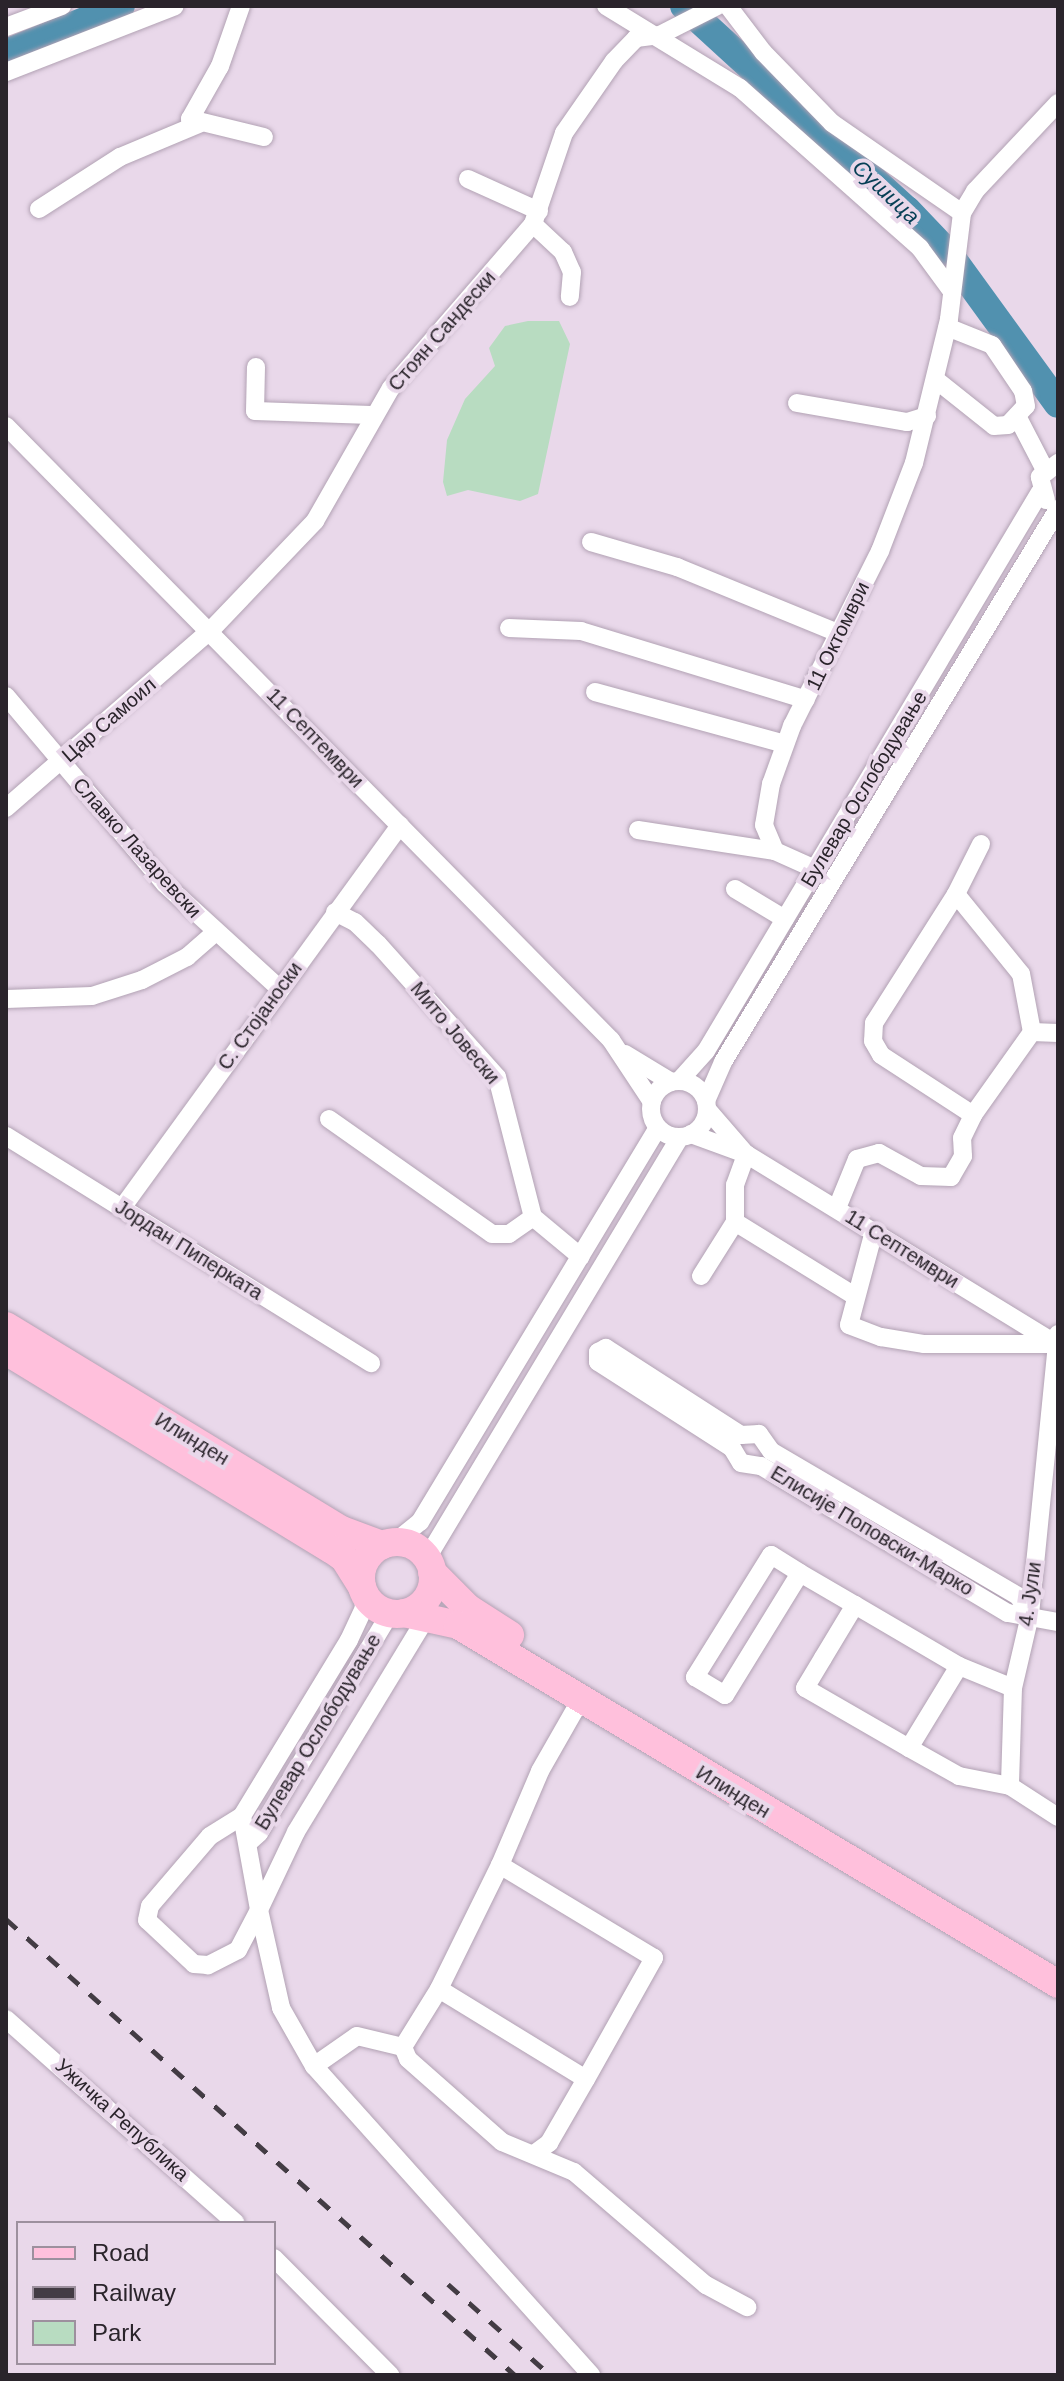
<!DOCTYPE html>
<meta charset="utf-8">
<style>
body{margin:0}
#map{position:relative;width:1064px;height:2381px;overflow:hidden;background:#e9d8ea;font-family:Arial,sans-serif}
div>[style]{position:absolute}
[style*='--x']{left:calc(var(--x)*1px);top:calc(var(--y)*1px);width:calc(var(--w)*1px);rotate:calc(var(--a)*1deg)}
.green>*{inset:0;background:#b8dcc1}
.river>*{height:28px;margin:-14px;padding:0 14px;transform-origin:14px;border-radius:14px;background:#5191af}
.roads{filter:drop-shadow(0 0 2px #b2a2b4) drop-shadow(0 0 2px #b2a2b4)}
.street>*{height:18px;margin:-9px;padding:0 9px;transform-origin:9px;border-radius:9px;background:#fff}
.street>.ring{margin:-9px;padding:0;box-sizing:content-box;background:none;border:18px solid #fff;border-radius:50%}
.primary>*{height:28px;margin:-14px;padding:0 14px;transform-origin:14px;border-radius:14px;background:#ffc0dc}
.primary>.ring{margin:-14px;padding:0;box-sizing:content-box;background:none;border:28px solid #ffc0dc;border-radius:50%}
.rail>*{height:5px;margin-top:-2.5px;transform-origin:0;background:repeating-linear-gradient(90deg,#433c44 0 14px,transparent 0 28px)}
span{translate:-50% -50%;white-space:nowrap;text-align:center;line-height:1.15;-webkit-text-stroke:8px #e9d8ea;paint-order:stroke}
.street-label{font-size:20px;color:#2a242b}
.water-label{font-size:22px;color:#063f55;font-style:italic}
.frame{position:absolute;inset:0;border:8px solid #2a242b;pointer-events:none}
.legend{position:absolute;left:16px;top:2221px;width:260px;height:144px;box-sizing:border-box;background:#e9d8ea;border:2px solid #9d909e;margin:0;padding:10px 14px;list-style:none;font-size:24px;color:#2a242b}
.legend li{display:flex;align-items:center;gap:16px;height:40px}
.legend b{width:40px;border:2px solid #9d909e}
</style>
<div id="map">
<div class="green">
<i style="clip-path:polygon(528px 321px,559px 321px,570px 344px,538px 494px,520px 501px,468px 490px,447px 496px,443px 482px,447px 440px,465px 399px,495px 366px,489px 348px,505px 326px)"></i>
</div>
<div class="river">
<i style="--x:684;--y:6;--w:302;--a:42.5"></i>
<i style="--x:907;--y:210;--w:61;--a:46.3"></i>
<i style="--x:949;--y:254;--w:185;--a:54"></i>
<i style="--x:6;--y:53;--w:124;--a:-22.2"></i>
</div>
<div class="roads">
<div class="street">
<i style="--x:241;--y:6;--w:64;--a:109.3"></i>
<i style="--x:220;--y:66;--w:61;--a:119.5"></i>
<i style="--x:190;--y:119;--w:76;--a:13.7"></i>
<i style="--x:606;--y:6;--w:157;--a:31.5"></i>
<i style="--x:740;--y:88;--w:241;--a:41.6"></i>
<i style="--x:920;--y:248;--w:52;--a:53.6"></i>
<i style="--x:728;--y:6;--w:58;--a:52.7"></i>
<i style="--x:763;--y:52;--w:99;--a:45.8"></i>
<i style="--x:832;--y:123;--w:158;--a:34.7"></i>
<i style="--x:6;--y:27;--w:60;--a:-20.6"></i>
<i style="--x:6;--y:72;--w:181;--a:-21.3"></i>
<i style="--x:468;--y:179;--w:78;--a:24.3"></i>
<i style="--x:39;--y:209;--w:96;--a:-32.7"></i>
<i style="--x:120;--y:157;--w:86;--a:-22.7"></i>
<i style="--x:533;--y:224;--w:41;--a:43"></i>
<i style="--x:563;--y:252;--w:22;--a:66"></i>
<i style="--x:572;--y:272;--w:25;--a:95"></i>
<i style="--x:256;--y:367;--w:44;--a:91.3"></i>
<i style="--x:255;--y:411;--w:116;--a:2"></i>
<i style="--x:935;--y:379;--w:75;--a:38.5"></i>
<i style="--x:994;--y:426;--w:14;--a:-4"></i>
<i style="--x:1008;--y:425;--w:26;--a:-47"></i>
<i style="--x:1026;--y:406;--w:15;--a:-101"></i>
<i style="--x:1023;--y:391;--w:55;--a:-124"></i>
<i style="--x:992;--y:345;--w:48;--a:-158.2"></i>
<i style="--x:797;--y:403;--w:112;--a:9.8"></i>
<i style="--x:907;--y:422;--w:21;--a:-17"></i>
<i style="--x:1017;--y:416;--w:61;--a:62.6"></i>
<i style="--x:6;--y:426;--w:862;--a:45.42"></i>
<i style="--x:611;--y:1040;--w:74;--a:56.5"></i>
<i style="--x:1046;--y:500;--w:24;--a:-105"></i>
<i style="--x:1040;--y:477;--w:23;--a:-38"></i>
<i style="--x:591;--y:542;--w:90;--a:16.2"></i>
<i style="--x:677;--y:567;--w:174;--a:22.3"></i>
<i style="--x:509;--y:628;--w:72;--a:2.4"></i>
<i style="--x:581;--y:631;--w:235;--a:17"></i>
<i style="--x:595;--y:692;--w:197;--a:15.3"></i>
<i style="--x:6;--y:696;--w:246;--a:49.8"></i>
<i style="--x:165;--y:884;--w:154;--a:42.4"></i>
<i style="--x:6;--y:808;--w:271;--a:-41"></i>
<i style="--x:211;--y:630;--w:151;--a:-46.3"></i>
<i style="--x:315;--y:521;--w:153;--a:-60.3"></i>
<i style="--x:391;--y:388;--w:217;--a:-49.1"></i>
<i style="--x:533;--y:224;--w:96;--a:-71.2"></i>
<i style="--x:564;--y:133;--w:88;--a:-55.2"></i>
<i style="--x:614;--y:61;--w:32;--a:-46"></i>
<i style="--x:636;--y:38;--w:24;--a:-7"></i>
<i style="--x:660;--y:35;--w:64;--a:-27"></i>
<i style="--x:638;--y:830;--w:139;--a:8.7"></i>
<i style="--x:815;--y:869;--w:44;--a:-155.8"></i>
<i style="--x:775;--y:851;--w:28;--a:-113"></i>
<i style="--x:764;--y:825;--w:42;--a:-80.3"></i>
<i style="--x:771;--y:784;--w:62;--a:-70.1"></i>
<i style="--x:792;--y:726;--w:196;--a:-63.3"></i>
<i style="--x:880;--y:551;--w:94;--a:-68.9"></i>
<i style="--x:914;--y:463;--w:148;--a:-76.3"></i>
<i style="--x:949;--y:319;--w:107;--a:-83"></i>
<i style="--x:962;--y:213;--w:26;--a:-59"></i>
<i style="--x:975;--y:191;--w:121;--a:-46.7"></i>
<i style="--x:735;--y:889;--w:58;--a:31"></i>
<i style="--x:956;--y:894;--w:153;--a:122.4"></i>
<i style="--x:874;--y:1023;--w:18;--a:93"></i>
<i style="--x:873;--y:1041;--w:16;--a:60"></i>
<i style="--x:881;--y:1055;--w:110;--a:33.1"></i>
<i style="--x:335;--y:912;--w:22;--a:27"></i>
<i style="--x:355;--y:922;--w:32;--a:44"></i>
<i style="--x:378;--y:944;--w:178;--a:48.2"></i>
<i style="--x:497;--y:1077;--w:145;--a:75.6"></i>
<i style="--x:533;--y:1217;--w:62;--a:39.8"></i>
<i style="--x:6;--y:999;--w:86;--a:-2"></i>
<i style="--x:92;--y:996;--w:52;--a:-17.7"></i>
<i style="--x:142;--y:980;--w:51;--a:-27.1"></i>
<i style="--x:187;--y:957;--w:38;--a:-41"></i>
<i style="--x:1032;--y:1032;--w:26;--a:2"></i>
<i style="--x:625;--y:1054;--w:54;--a:31.3"></i>
<i style="--x:679;--y:1081;--w:40;--a:-48"></i>
<i style="--x:706;--y:1051;--w:651;--a:-59.14"></i>
<i class="ring" style="left:651px;top:1081px;width:38px;height:38px"></i>
<i style="--x:706;--y:1101;--w:43;--a:-66.4"></i>
<i style="--x:723;--y:1062;--w:647;--a:-58.79"></i>
<i style="--x:707;--y:1109;--w:57;--a:49.3"></i>
<i style="--x:329;--y:1119;--w:199;--a:35.2"></i>
<i style="--x:492;--y:1234;--w:17;--a:0"></i>
<i style="--x:509;--y:1234;--w:29;--a:-35"></i>
<i style="--x:691;--y:1134;--w:59;--a:20"></i>
<i style="--x:746;--y:1154;--w:366;--a:31.5"></i>
<i style="--x:6;--y:1136;--w:430;--a:31.9"></i>
<i style="--x:122;--y:1208;--w:473;--a:-54"></i>
<i style="--x:837;--y:1208;--w:53;--a:-67.8"></i>
<i style="--x:857;--y:1159;--w:23;--a:-15"></i>
<i style="--x:879;--y:1153;--w:48;--a:28.7"></i>
<i style="--x:921;--y:1176;--w:30;--a:2"></i>
<i style="--x:951;--y:1177;--w:24;--a:-60"></i>
<i style="--x:963;--y:1156;--w:18;--a:-93"></i>
<i style="--x:962;--y:1138;--w:25;--a:-64"></i>
<i style="--x:973;--y:1115;--w:102;--a:-54.6"></i>
<i style="--x:1032;--y:1032;--w:59;--a:-100.7"></i>
<i style="--x:1021;--y:974;--w:103;--a:-129.1"></i>
<i style="--x:956;--y:894;--w:56;--a:-63.4"></i>
<i style="--x:735;--y:1222;--w:37;--a:-90"></i>
<i style="--x:735;--y:1185;--w:33;--a:-70"></i>
<i style="--x:874;--y:1231;--w:97;--a:104.9"></i>
<i style="--x:849;--y:1325;--w:34;--a:21"></i>
<i style="--x:881;--y:1337;--w:44;--a:9.2"></i>
<i style="--x:924;--y:1344;--w:130;--a:0"></i>
<i style="--x:701;--y:1276;--w:64;--a:-57.8"></i>
<i style="--x:735;--y:1222;--w:141;--a:31.7"></i>
<i style="--x:1058;--y:1334;--w:282;--a:95.7"></i>
<i style="--x:1030;--y:1615;--w:75;--a:103.1"></i>
<i style="--x:1013;--y:1688;--w:98;--a:91.8"></i>
<i style="--x:1010;--y:1786;--w:57;--a:32.9"></i>
<i style="--x:395;--y:1542;--w:32;--a:-39"></i>
<i style="--x:420;--y:1522;--w:460;--a:-58.9"></i>
<i style="--x:427;--y:1558;--w:491;--a:-59"></i>
<i style="--x:800;--y:1573;--w:34;--a:-148"></i>
<i style="--x:771;--y:1555;--w:144;--a:121.9"></i>
<i style="--x:695;--y:1677;--w:35;--a:31"></i>
<i style="--x:725;--y:1695;--w:143;--a:-58.4"></i>
<i style="--x:800;--y:1573;--w:64;--a:30.2"></i>
<i style="--x:1030;--y:1615;--w:22;--a:-122"></i>
<i style="--x:1018;--y:1596;--w:286;--a:-149.6"></i>
<i style="--x:771;--y:1451;--w:21;--a:-125"></i>
<i style="--x:759;--y:1434;--w:18;--a:177"></i>
<i style="--x:741;--y:1435;--w:161;--a:-147.2"></i>
<i style="--x:606;--y:1348;--w:9;--a:153"></i>
<i style="--x:598;--y:1352;--w:10;--a:90"></i>
<i style="--x:598;--y:1362;--w:159;--a:32.7"></i>
<i style="--x:732;--y:1448;--w:17;--a:59"></i>
<i style="--x:741;--y:1463;--w:20;--a:9"></i>
<i style="--x:761;--y:1466;--w:287;--a:30.8"></i>
<i style="--x:1008;--y:1613;--w:51;--a:10.2"></i>
<i style="--x:426;--y:1618;--w:250;--a:121.3"></i>
<i style="--x:296;--y:1832;--w:86;--a:115.4"></i>
<i style="--x:259;--y:1910;--w:100;--a:77.3"></i>
<i style="--x:281;--y:2008;--w:67;--a:60.4"></i>
<i style="--x:314;--y:2066;--w:415;--a:48.1"></i>
<i style="--x:909;--y:1748;--w:120;--a:-150"></i>
<i style="--x:805;--y:1688;--w:35;--a:-59"></i>
<i style="--x:823;--y:1658;--w:62;--a:-58.9"></i>
<i style="--x:855;--y:1605;--w:121;--a:30.4"></i>
<i style="--x:1010;--y:1786;--w:52;--a:-168.9"></i>
<i style="--x:959;--y:1776;--w:57;--a:-150.8"></i>
<i style="--x:909;--y:1748;--w:96;--a:-58.6"></i>
<i style="--x:959;--y:1666;--w:58;--a:22.2"></i>
<i style="--x:242;--y:1816;--w:96;--a:79.7"></i>
<i style="--x:259;--y:1910;--w:45;--a:117.7"></i>
<i style="--x:238;--y:1950;--w:34;--a:153"></i>
<i style="--x:208;--y:1965;--w:14;--a:-176"></i>
<i style="--x:194;--y:1964;--w:64;--a:-136.9"></i>
<i style="--x:147;--y:1920;--w:14;--a:-78"></i>
<i style="--x:150;--y:1906;--w:92;--a:-49.4"></i>
<i style="--x:210;--y:1836;--w:38;--a:-32"></i>
<i style="--x:242;--y:1816;--w:206;--a:-58.7"></i>
<i style="--x:349;--y:1640;--w:35;--a:-65"></i>
<i style="--x:364;--y:1608;--w:21;--a:-95"></i>
<i style="--x:248;--y:1843;--w:15;--a:-42"></i>
<i style="--x:259;--y:1833;--w:256;--a:-59.2"></i>
<i style="--x:500;--y:1865;--w:138;--a:116.2"></i>
<i style="--x:439;--y:1989;--w:172;--a:31.5"></i>
<i style="--x:586;--y:2079;--w:139;--a:-60.7"></i>
<i style="--x:654;--y:1958;--w:180;--a:-148.9"></i>
<i style="--x:500;--y:1865;--w:102;--a:-66.9"></i>
<i style="--x:540;--y:1771;--w:81;--a:-60.3"></i>
<i style="--x:6;--y:2019;--w:307;--a:41.6"></i>
<i style="--x:403;--y:2047;--w:13;--a:67"></i>
<i style="--x:408;--y:2059;--w:125;--a:41.4"></i>
<i style="--x:502;--y:2142;--w:78;--a:22.6"></i>
<i style="--x:574;--y:2172;--w:174;--a:40.6"></i>
<i style="--x:706;--y:2285;--w:47;--a:28.2"></i>
<i style="--x:314;--y:2066;--w:52;--a:-34.9"></i>
<i style="--x:357;--y:2036;--w:47;--a:13.4"></i>
<i style="--x:403;--y:2047;--w:68;--a:-58.2"></i>
<i style="--x:534;--y:2154;--w:19;--a:-36"></i>
<i style="--x:549;--y:2143;--w:74;--a:-60"></i>
<i style="--x:274;--y:2258;--w:165;--a:45.2"></i>
</div>
<div class="primary">
<i style="--x:6;--y:1326;--w:393;--a:31.3"></i>
<i style="--x:342;--y:1530;--w:43;--a:20.6"></i>
<i style="--x:6;--y:1351;--w:381;--a:31.4"></i>
<i style="--x:331;--y:1549;--w:16;--a:35"></i>
<i style="--x:344;--y:1558;--w:34;--a:58"></i>
<i class="ring" style="left:361px;top:1542px;width:44px;height:44px"></i>
<i style="--x:432;--y:1572;--w:51;--a:45"></i>
<i style="--x:468;--y:1608;--w:50;--a:32.7"></i>
<i style="--x:404;--y:1613;--w:55;--a:12.5"></i>
<i style="--x:458;--y:1625;--w:699;--a:30.89"></i>
</div>
</div>
<div class="rail">
<i style="--x:6;--y:1919;--w:683;--a:41.86"></i>
<i style="--x:448;--y:2284;--w:137;--a:41.7"></i>
</div>
<div class="street-label">
<span style="left:442px;top:331px;rotate:-49deg">Стоян Сандески</span>
<span style="left:838px;top:636px;rotate:-64deg">11 Октомври</span>
<span style="left:109px;top:720px;rotate:-41deg">Цар Самоил</span>
<span style="left:315px;top:738px;rotate:46deg">11 Септември</span>
<span style="left:864px;top:789px;rotate:-59deg">Булевар Ослободување</span>
<span style="left:137px;top:848px;rotate:48deg">Славко Лазаревски</span>
<span style="left:260px;top:1016px;rotate:-54deg">С. Стојаноски</span>
<span style="left:455px;top:1033px;rotate:50deg">Мито Јовески</span>
<span style="left:902px;top:1249px;rotate:32deg">11 Септември</span>
<span style="left:189px;top:1250px;rotate:32deg">Јордан Пиперката</span>
<span style="left:192px;top:1439px;rotate:31deg">Илинден</span>
<span style="left:872px;top:1531px;rotate:31deg">Елисије Поповски-Марко</span>
<span style="left:1030px;top:1594px;rotate:-82deg">4. Јули</span>
<span style="left:318px;top:1732px;rotate:-59deg">Булевар Ослободување</span>
<span style="left:733px;top:1792px;rotate:31deg">Илинден</span>
<span style="left:122px;top:2120px;rotate:42deg">Ужичка Република</span>
</div>
<div class="water-label">
<span style="left:886px;top:192px;rotate:43deg">Сушица</span>
</div>
<div class="frame"></div>
<ul class="legend">
<li><b style="height:10px;background:#ffc0dc"></b>Road</li>
<li><b style="height:10px;background:#433c44"></b>Railway</li>
<li><b style="height:22px;background:#b8dcc1"></b>Park</li>
</ul>
</div>
